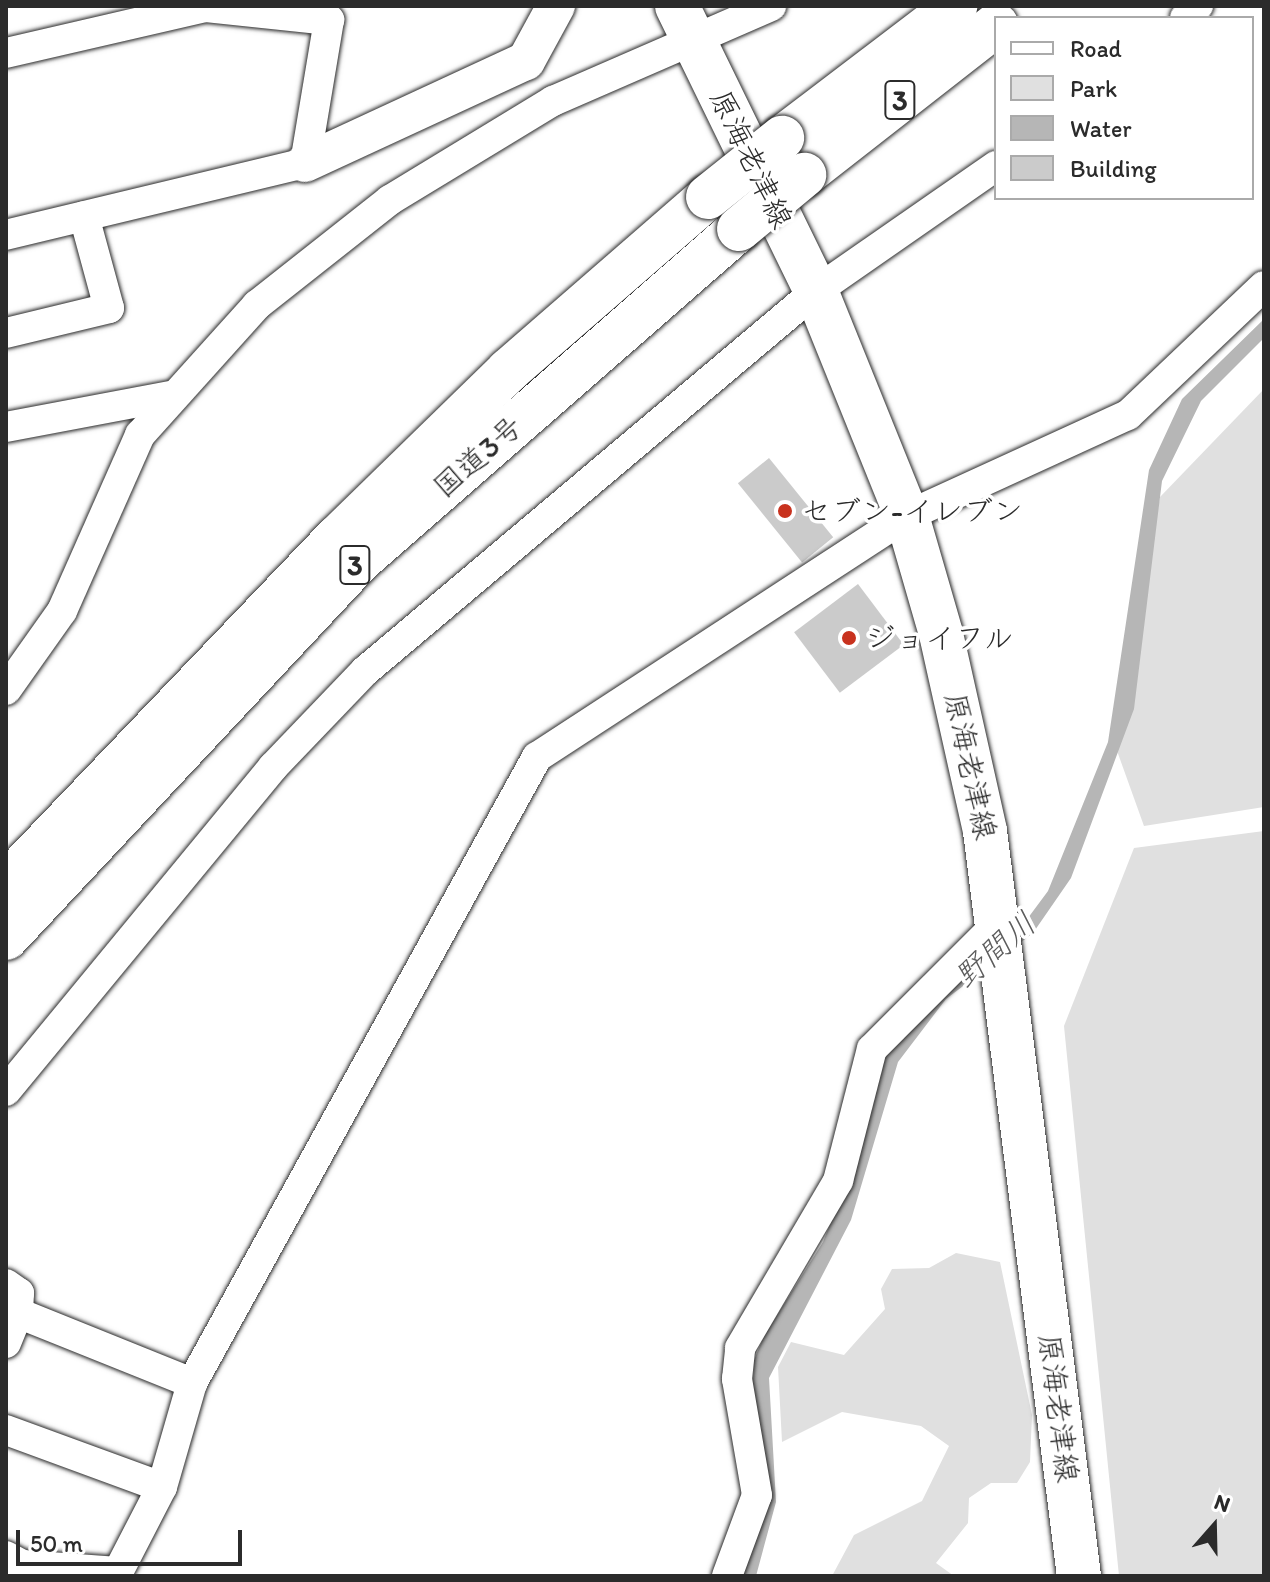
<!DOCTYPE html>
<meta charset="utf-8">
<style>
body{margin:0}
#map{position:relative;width:1270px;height:1582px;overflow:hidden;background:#fff;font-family:Itim,"Klee One",sans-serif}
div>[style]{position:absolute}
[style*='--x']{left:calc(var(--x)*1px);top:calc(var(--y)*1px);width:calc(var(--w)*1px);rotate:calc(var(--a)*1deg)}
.green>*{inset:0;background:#e0e0e0}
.water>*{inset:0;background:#b6b6b6}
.building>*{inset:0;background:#cbcbcb;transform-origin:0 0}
.roads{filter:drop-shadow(0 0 2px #2b2b2b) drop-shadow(0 0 2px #2b2b2b)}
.minor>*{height:30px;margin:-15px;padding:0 15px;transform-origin:15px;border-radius:15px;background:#fff}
.tertiary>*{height:38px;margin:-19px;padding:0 19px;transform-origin:19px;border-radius:19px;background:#fff}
.secondary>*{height:44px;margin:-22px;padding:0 22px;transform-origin:22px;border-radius:22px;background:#fff}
.trunk>*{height:44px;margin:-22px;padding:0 22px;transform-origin:22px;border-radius:22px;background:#fff}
.bridges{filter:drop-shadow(0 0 2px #2b2b2b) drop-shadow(0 0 2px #2b2b2b)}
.trunk-bridge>*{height:44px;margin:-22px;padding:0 22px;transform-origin:22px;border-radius:22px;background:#fff}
.dots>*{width:22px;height:22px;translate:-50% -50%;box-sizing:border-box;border:4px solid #fff;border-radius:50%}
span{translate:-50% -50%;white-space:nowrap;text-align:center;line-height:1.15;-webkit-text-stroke:7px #fff;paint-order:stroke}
.shield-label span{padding:2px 6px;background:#fff;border:2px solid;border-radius:6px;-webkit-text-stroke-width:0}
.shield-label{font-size:28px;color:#2b2b2b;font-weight:700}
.street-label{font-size:30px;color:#2b2b2b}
.poi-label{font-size:30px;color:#2b2b2b}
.left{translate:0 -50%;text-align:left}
.water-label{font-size:32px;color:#5c5c5c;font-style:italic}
.frame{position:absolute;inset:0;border:8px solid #2b2b2b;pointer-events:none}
.legend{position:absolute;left:994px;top:16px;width:260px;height:184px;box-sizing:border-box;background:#fff;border:2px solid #aaa;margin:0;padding:10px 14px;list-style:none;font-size:24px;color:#2b2b2b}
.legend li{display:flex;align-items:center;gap:16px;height:40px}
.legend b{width:40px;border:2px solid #aaa}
.north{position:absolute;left:1174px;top:1486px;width:80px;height:80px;-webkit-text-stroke:6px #fff;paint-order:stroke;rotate:20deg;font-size:22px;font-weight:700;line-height:32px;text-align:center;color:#2b2b2b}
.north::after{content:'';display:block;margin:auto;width:28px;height:36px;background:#2b2b2b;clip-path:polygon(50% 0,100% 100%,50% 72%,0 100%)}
.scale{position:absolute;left:16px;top:1530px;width:226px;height:36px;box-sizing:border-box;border:4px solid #2b2b2b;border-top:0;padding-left:10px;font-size:24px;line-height:28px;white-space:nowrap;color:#2b2b2b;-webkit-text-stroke:6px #fff;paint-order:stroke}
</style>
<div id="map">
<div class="green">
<i style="clip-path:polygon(1264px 389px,1264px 807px,1144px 826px,1116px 748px,1160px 497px)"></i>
<i style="clip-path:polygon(1264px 831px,1264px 1576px,1119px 1576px,1064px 1026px,1134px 848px)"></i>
<i style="clip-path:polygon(956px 1253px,1000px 1262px,1032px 1415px,1030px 1462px,1017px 1483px,991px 1483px,969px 1498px,968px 1523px,936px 1563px,954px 1576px,832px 1576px,854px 1535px,922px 1501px,949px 1446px,921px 1426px,842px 1412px,782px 1442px,778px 1367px,791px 1342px,844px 1355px,885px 1309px,881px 1289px,892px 1269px,929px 1268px)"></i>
</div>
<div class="water">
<i style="clip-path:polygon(1264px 319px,1264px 338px,1201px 401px,1162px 481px,1134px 709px,1071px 878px,1033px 933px,946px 999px,898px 1062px,851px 1220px,769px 1378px,776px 1502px,756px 1576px,743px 1576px,754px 1360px,764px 1336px,823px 1242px,856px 1158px,876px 1071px,894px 1040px,959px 970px,1025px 922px,1048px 891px,1108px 742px,1149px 470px,1182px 399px)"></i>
</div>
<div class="building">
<i style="left:769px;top:458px;width:102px;height:40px;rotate:51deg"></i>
<i style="left:858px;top:584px;width:76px;height:80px;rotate:53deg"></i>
</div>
<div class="roads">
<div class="minor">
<i style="--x:1185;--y:18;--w:18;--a:-43"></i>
<i style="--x:6;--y:53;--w:205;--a:-13"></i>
<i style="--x:206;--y:7;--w:124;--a:6"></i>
<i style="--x:329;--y:20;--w:145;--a:99.5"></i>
<i style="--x:305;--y:163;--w:308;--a:166.5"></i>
<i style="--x:6;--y:333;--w:106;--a:-13.6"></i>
<i style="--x:109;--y:308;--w:95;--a:-105.2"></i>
<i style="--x:6;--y:427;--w:167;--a:-10.7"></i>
<i style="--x:6;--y:690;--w:97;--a:-54.7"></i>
<i style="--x:62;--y:611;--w:193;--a:-66.1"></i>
<i style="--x:140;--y:435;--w:175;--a:-48"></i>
<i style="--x:257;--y:305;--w:169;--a:-38.3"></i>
<i style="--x:390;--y:200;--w:191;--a:-31.3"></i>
<i style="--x:553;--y:101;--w:238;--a:-23.5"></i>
<i style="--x:6;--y:1091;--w:420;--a:-50.5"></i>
<i style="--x:273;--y:767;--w:133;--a:-46.2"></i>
<i style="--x:365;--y:671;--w:590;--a:-40.12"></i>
<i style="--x:816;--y:291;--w:219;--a:-34.8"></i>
<i style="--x:6;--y:1284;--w:16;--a:35"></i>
<i style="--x:19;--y:1293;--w:20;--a:93"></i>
<i style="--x:18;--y:1313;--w:188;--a:21.9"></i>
<i style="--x:6;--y:1343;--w:32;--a:-68"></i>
<i style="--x:6;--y:1430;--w:166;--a:20.1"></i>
<i style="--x:6;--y:1556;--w:18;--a:29"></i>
<i style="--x:22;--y:1565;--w:96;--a:4.2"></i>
<i style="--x:116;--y:1576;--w:100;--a:-62.7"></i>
<i style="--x:162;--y:1487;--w:108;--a:-73.9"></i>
<i style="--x:192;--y:1383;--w:715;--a:-61.14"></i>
<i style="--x:537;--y:757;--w:442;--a:-33.1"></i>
<i style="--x:907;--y:516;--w:243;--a:-24.6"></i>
<i style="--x:1128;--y:415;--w:187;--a:-43.5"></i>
<i style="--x:727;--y:1576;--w:86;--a:-69.7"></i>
<i style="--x:757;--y:1495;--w:118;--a:-99.8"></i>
<i style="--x:737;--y:1379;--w:31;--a:-84"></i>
<i style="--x:740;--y:1348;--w:194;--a:-59.6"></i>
<i style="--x:838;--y:1181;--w:136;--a:-75.6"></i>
<i style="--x:872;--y:1049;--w:177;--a:-45"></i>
</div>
<div class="tertiary">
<i style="--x:305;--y:163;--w:243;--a:-24.8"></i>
<i style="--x:526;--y:61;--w:63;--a:-61.4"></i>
</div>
<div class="secondary">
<i style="--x:677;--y:6;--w:317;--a:64"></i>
<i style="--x:816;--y:291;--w:243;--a:68"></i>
<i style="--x:907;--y:516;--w:123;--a:73.9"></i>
<i style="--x:941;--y:634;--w:202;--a:77.4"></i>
<i style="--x:985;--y:831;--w:751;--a:82.81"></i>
</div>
<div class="trunk">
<i style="--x:782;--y:138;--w:218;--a:-37.3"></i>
<i style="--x:804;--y:175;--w:244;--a:-38"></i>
<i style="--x:6;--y:884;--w:480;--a:-46.3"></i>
<i style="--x:338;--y:537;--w:238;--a:-44.3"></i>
<i style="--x:508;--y:371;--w:265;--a:-41"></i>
<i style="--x:6;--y:938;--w:516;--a:-46.88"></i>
<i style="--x:359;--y:561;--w:505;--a:-41.14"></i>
</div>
</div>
<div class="bridges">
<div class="trunk-bridge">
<i style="--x:708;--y:197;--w:95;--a:-38.6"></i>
<i style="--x:739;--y:229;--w:85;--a:-39.7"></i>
</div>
</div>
<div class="dots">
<i style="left:785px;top:511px;background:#c8321e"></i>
<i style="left:849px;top:638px;background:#c8321e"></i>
</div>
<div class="shield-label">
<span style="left:900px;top:100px">3</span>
<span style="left:355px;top:565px">3</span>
</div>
<div class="street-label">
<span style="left:751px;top:159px;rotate:64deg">原海老津線</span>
<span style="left:478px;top:457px;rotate:-41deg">国道3号</span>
<span style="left:970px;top:766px;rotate:78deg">原海老津線</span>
<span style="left:1058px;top:1408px;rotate:83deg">原海老津線</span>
</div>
<div class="poi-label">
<span class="left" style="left:801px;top:511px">セブン-イレブン</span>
<span class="left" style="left:865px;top:638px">ジョイフル</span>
</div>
<div class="water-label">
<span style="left:995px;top:950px;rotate:-41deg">野間川</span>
</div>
<div class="frame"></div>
<ul class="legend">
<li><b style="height:10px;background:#fff"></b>Road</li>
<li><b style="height:22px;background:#e0e0e0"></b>Park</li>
<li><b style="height:22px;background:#b6b6b6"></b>Water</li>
<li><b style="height:22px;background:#cbcbcb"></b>Building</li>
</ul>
<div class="north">N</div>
<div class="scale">50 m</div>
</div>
